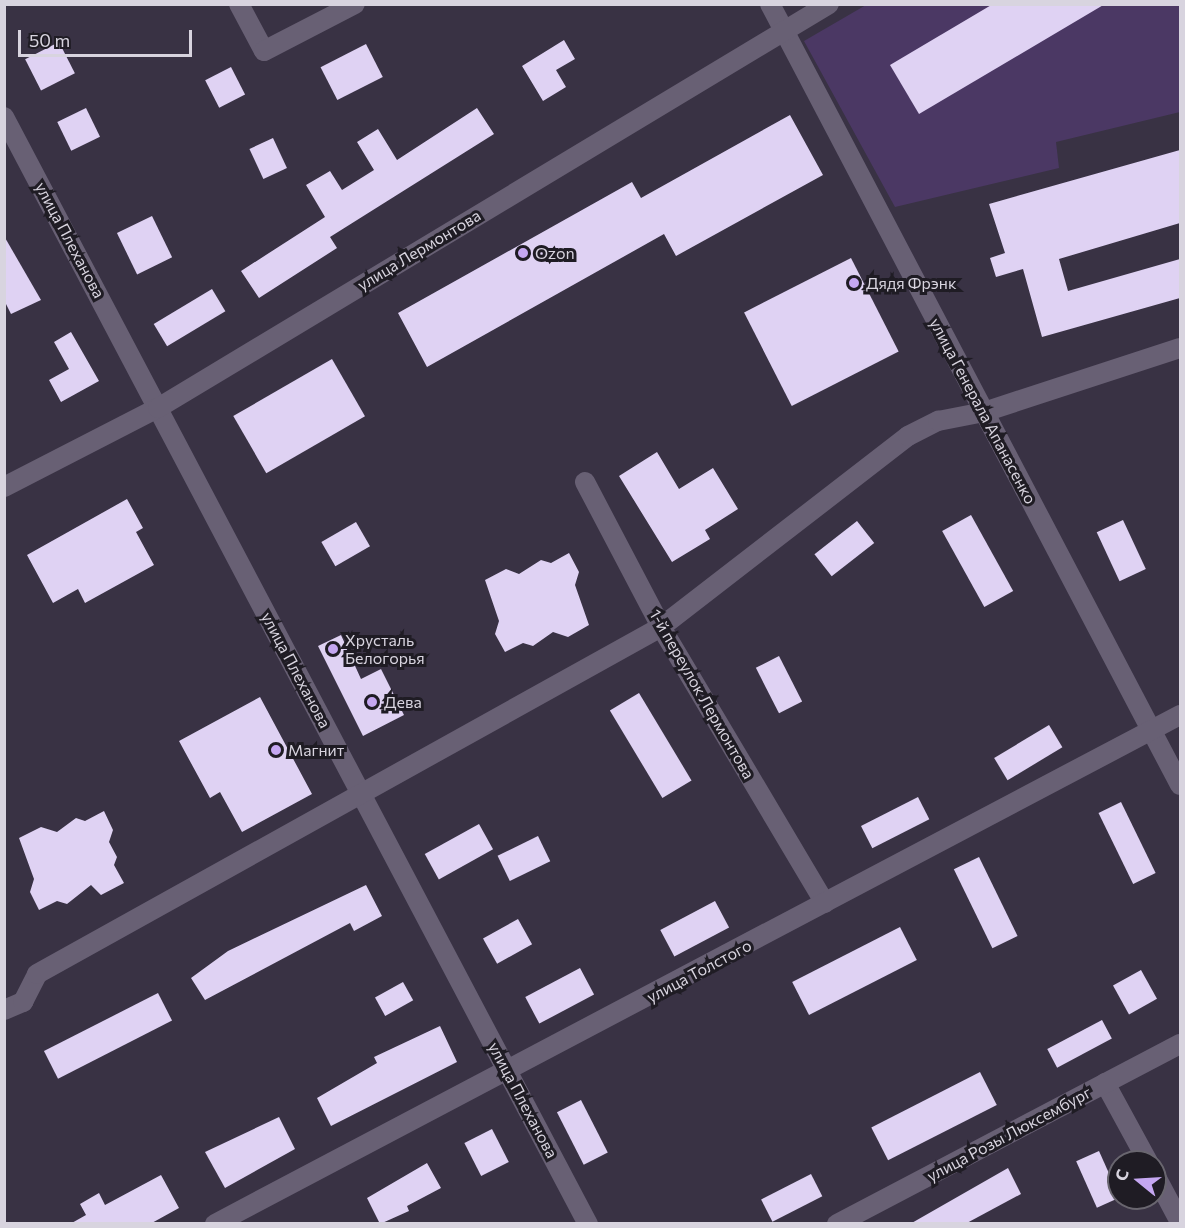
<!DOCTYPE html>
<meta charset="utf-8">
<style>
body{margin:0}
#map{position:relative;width:1185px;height:1228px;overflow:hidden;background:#393244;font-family:Commissioner,sans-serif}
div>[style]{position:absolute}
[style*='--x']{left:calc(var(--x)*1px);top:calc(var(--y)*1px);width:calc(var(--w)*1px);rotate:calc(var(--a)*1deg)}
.green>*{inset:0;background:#4b3864}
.building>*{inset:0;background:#dfd2f3;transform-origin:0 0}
.street>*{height:20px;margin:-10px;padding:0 10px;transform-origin:10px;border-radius:10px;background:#686074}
.dots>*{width:16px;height:16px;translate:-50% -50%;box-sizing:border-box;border:3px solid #1f1c24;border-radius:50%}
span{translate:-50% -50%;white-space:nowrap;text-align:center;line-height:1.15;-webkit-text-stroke:6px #1f1c24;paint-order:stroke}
.street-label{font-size:16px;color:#d8d4df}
.poi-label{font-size:16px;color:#d8d4df}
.left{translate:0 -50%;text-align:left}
.frame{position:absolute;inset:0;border:6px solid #d8d4df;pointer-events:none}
.north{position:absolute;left:1107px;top:1150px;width:60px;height:60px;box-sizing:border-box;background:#1f1c24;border:2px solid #69666f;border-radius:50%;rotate:288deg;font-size:16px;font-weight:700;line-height:24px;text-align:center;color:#d8d4df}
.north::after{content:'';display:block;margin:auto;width:21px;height:27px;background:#c5a7f1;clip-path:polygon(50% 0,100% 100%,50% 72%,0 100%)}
.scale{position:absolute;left:18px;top:30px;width:174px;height:27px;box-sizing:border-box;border:3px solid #d8d4df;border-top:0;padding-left:8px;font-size:18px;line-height:21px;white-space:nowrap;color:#d8d4df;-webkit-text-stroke:4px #1f1c24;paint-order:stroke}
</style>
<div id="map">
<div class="green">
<i style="clip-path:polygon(866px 5px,1180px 5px,1180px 112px,1056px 142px,1059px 168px,895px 207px,804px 41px)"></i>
</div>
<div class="building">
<i style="clip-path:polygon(993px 4px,1105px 4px,919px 114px,890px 65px)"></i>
<i style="clip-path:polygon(564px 40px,575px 59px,556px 70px,566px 87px,543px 101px,522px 66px)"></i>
<i style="left:59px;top:42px;width:35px;height:38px;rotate:63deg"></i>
<i style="left:366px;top:44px;width:37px;height:51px;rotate:63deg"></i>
<i style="left:231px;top:67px;width:31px;height:29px;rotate:63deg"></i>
<i style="left:86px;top:108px;width:32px;height:32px;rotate:64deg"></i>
<i style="clip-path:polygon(477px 108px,494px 134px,330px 237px,337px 248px,259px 298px,241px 271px,325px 217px,306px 185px,330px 171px,342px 190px,374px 170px,357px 142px,378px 129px,397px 160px)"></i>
<i style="clip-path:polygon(790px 115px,823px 175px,676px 256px,664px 234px,427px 367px,398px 313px,632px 182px,641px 198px)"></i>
<i style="left:273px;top:138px;width:33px;height:26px;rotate:65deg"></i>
<i style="clip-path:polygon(1180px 150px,1180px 223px,1059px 259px,1068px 291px,1180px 259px,1180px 298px,1042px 337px,1023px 269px,996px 277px,990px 258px,1005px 253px,989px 204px)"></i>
<i style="left:152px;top:216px;width:46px;height:39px;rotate:64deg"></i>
<i style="clip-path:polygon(4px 236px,41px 300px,11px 314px,4px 300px)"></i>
<i style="left:851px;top:258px;width:105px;height:120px;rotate:63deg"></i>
<i style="left:212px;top:289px;width:26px;height:68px;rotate:59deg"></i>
<i style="clip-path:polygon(71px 332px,99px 381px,61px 402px,49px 380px,69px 369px,54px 342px)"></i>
<i style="left:332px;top:359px;width:66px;height:114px;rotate:60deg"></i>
<i style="clip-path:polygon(657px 452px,679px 489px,713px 468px,738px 509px,705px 530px,710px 539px,672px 562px,619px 476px)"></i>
<i style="clip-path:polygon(127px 499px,143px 528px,136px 532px,154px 565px,85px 603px,78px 589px,53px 603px,27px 555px)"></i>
<i style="left:971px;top:515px;width:87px;height:33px;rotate:61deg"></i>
<i style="left:1123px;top:520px;width:54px;height:29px;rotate:65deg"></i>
<i style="left:857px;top:521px;width:28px;height:54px;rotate:52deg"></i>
<i style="left:356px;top:522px;width:28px;height:40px;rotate:60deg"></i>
<i style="clip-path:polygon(569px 553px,579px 572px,575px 585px,589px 625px,568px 637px,553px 632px,533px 646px,523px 643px,505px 652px,495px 634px,499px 621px,485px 580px,506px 569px,519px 574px,541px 560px,551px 563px)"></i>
<i style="clip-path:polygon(341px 635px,361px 679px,381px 669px,404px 715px,363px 736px,318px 646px)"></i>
<i style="left:779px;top:656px;width:51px;height:26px;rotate:63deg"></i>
<i style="left:639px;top:693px;width:102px;height:34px;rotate:59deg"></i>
<i style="clip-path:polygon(260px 697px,312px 794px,242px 832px,220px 792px,210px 798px,179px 741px)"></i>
<i style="left:1049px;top:725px;width:26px;height:64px;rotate:59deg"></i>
<i style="left:918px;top:797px;width:25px;height:64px;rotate:63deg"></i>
<i style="left:1121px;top:802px;width:79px;height:25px;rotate:64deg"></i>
<i style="clip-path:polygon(104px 811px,113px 830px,109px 842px,117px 857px,114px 865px,124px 883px,101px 895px,91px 885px,67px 904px,57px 901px,39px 910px,30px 892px,34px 879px,19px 838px,41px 827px,57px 832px,76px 818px,85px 821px)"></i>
<i style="left:479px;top:824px;width:29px;height:62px;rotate:61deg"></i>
<i style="left:538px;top:836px;width:28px;height:45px;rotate:64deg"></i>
<i style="left:979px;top:857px;width:88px;height:28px;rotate:64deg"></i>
<i style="clip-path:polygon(366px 885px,382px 916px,354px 931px,350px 923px,205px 1000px,191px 978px,228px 951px)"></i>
<i style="left:715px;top:901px;width:30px;height:62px;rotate:62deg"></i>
<i style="left:518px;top:919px;width:29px;height:40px;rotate:61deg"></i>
<i style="left:900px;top:927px;width:37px;height:121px;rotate:63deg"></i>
<i style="left:580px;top:968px;width:30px;height:62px;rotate:62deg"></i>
<i style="left:1141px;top:970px;width:33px;height:32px;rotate:61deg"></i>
<i style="left:403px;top:982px;width:21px;height:32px;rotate:61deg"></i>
<i style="left:158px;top:993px;width:31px;height:128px;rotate:63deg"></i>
<i style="left:1102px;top:1020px;width:21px;height:62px;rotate:62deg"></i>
<i style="clip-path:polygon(440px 1026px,457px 1062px,331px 1126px,317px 1098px,377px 1063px,374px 1057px)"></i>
<i style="left:980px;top:1072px;width:37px;height:122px;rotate:63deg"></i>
<i style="left:581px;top:1100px;width:59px;height:27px;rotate:63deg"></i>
<i style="clip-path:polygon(279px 1117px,295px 1149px,225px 1188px,205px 1152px)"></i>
<i style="left:492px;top:1129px;width:37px;height:31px;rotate:63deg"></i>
<i style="left:1099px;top:1151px;width:51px;height:25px;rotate:66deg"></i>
<i style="clip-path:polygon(427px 1163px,441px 1188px,407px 1206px,409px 1211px,380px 1224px,367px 1198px)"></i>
<i style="clip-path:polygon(1008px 1168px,1021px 1194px,965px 1224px,910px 1224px)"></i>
<i style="left:811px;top:1174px;width:25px;height:56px;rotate:63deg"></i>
<i style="clip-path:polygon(161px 1175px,179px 1208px,150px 1224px,70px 1224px,86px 1215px,80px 1204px,99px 1193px,105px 1205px)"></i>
</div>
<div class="street">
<i style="--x:239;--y:4;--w:53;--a:62"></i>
<i style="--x:264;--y:51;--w:102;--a:-27.3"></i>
<i style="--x:770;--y:4;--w:882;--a:62.3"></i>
<i style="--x:4;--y:117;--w:1252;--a:62.19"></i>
<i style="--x:585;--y:482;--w:164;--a:62.3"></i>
<i style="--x:661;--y:627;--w:321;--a:59.3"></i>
<i style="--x:4;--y:487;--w:173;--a:-27.2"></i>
<i style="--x:158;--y:408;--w:783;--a:-31.05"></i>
<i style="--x:4;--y:1010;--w:21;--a:-23"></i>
<i style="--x:23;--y:1002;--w:31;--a:-63"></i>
<i style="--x:37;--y:974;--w:714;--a:-29.08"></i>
<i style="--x:661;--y:627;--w:312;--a:-37.7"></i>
<i style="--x:908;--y:436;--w:34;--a:-27"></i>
<i style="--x:938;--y:421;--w:47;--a:-11.1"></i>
<i style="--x:984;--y:412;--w:206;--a:-18.1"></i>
<i style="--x:1105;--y:1083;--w:90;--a:61.4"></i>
<i style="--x:1155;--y:1175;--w:53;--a:62"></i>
<i style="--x:215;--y:1224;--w:1091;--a:-27.81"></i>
<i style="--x:837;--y:1224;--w:387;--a:-27.7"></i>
</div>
<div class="dots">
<i style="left:523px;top:253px;background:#c5a7f1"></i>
<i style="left:854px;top:283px;background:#c5a7f1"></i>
<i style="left:333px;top:649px;background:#c5a7f1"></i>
<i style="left:372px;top:702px;background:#c5a7f1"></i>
<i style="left:276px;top:750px;background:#c5a7f1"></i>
</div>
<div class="street-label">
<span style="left:70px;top:240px;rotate:62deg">улица Плеханова</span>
<span style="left:419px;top:250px;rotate:-31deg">улица Лермонтова</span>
<span style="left:983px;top:411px;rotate:62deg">улица Генерала Апанасенко</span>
<span style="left:296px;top:670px;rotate:62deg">улица Плеханова</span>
<span style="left:702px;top:694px;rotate:60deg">1-й переулок Лермонтова</span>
<span style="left:699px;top:971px;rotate:-28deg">улица Толстого</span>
<span style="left:523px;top:1100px;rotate:62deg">улица Плеханова</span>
<span style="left:1009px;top:1134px;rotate:-28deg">улица Розы Люксембург</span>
</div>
<div class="poi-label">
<span class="left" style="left:535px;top:253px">Ozon</span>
<span class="left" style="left:866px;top:283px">Дядя Фрэнк</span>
<span class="left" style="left:345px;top:649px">Хрусталь<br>Белогорья</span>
<span class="left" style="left:384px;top:702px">Дева</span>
<span class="left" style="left:288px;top:750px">Магнит</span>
</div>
<div class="frame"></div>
<div class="north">С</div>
<div class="scale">50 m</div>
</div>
